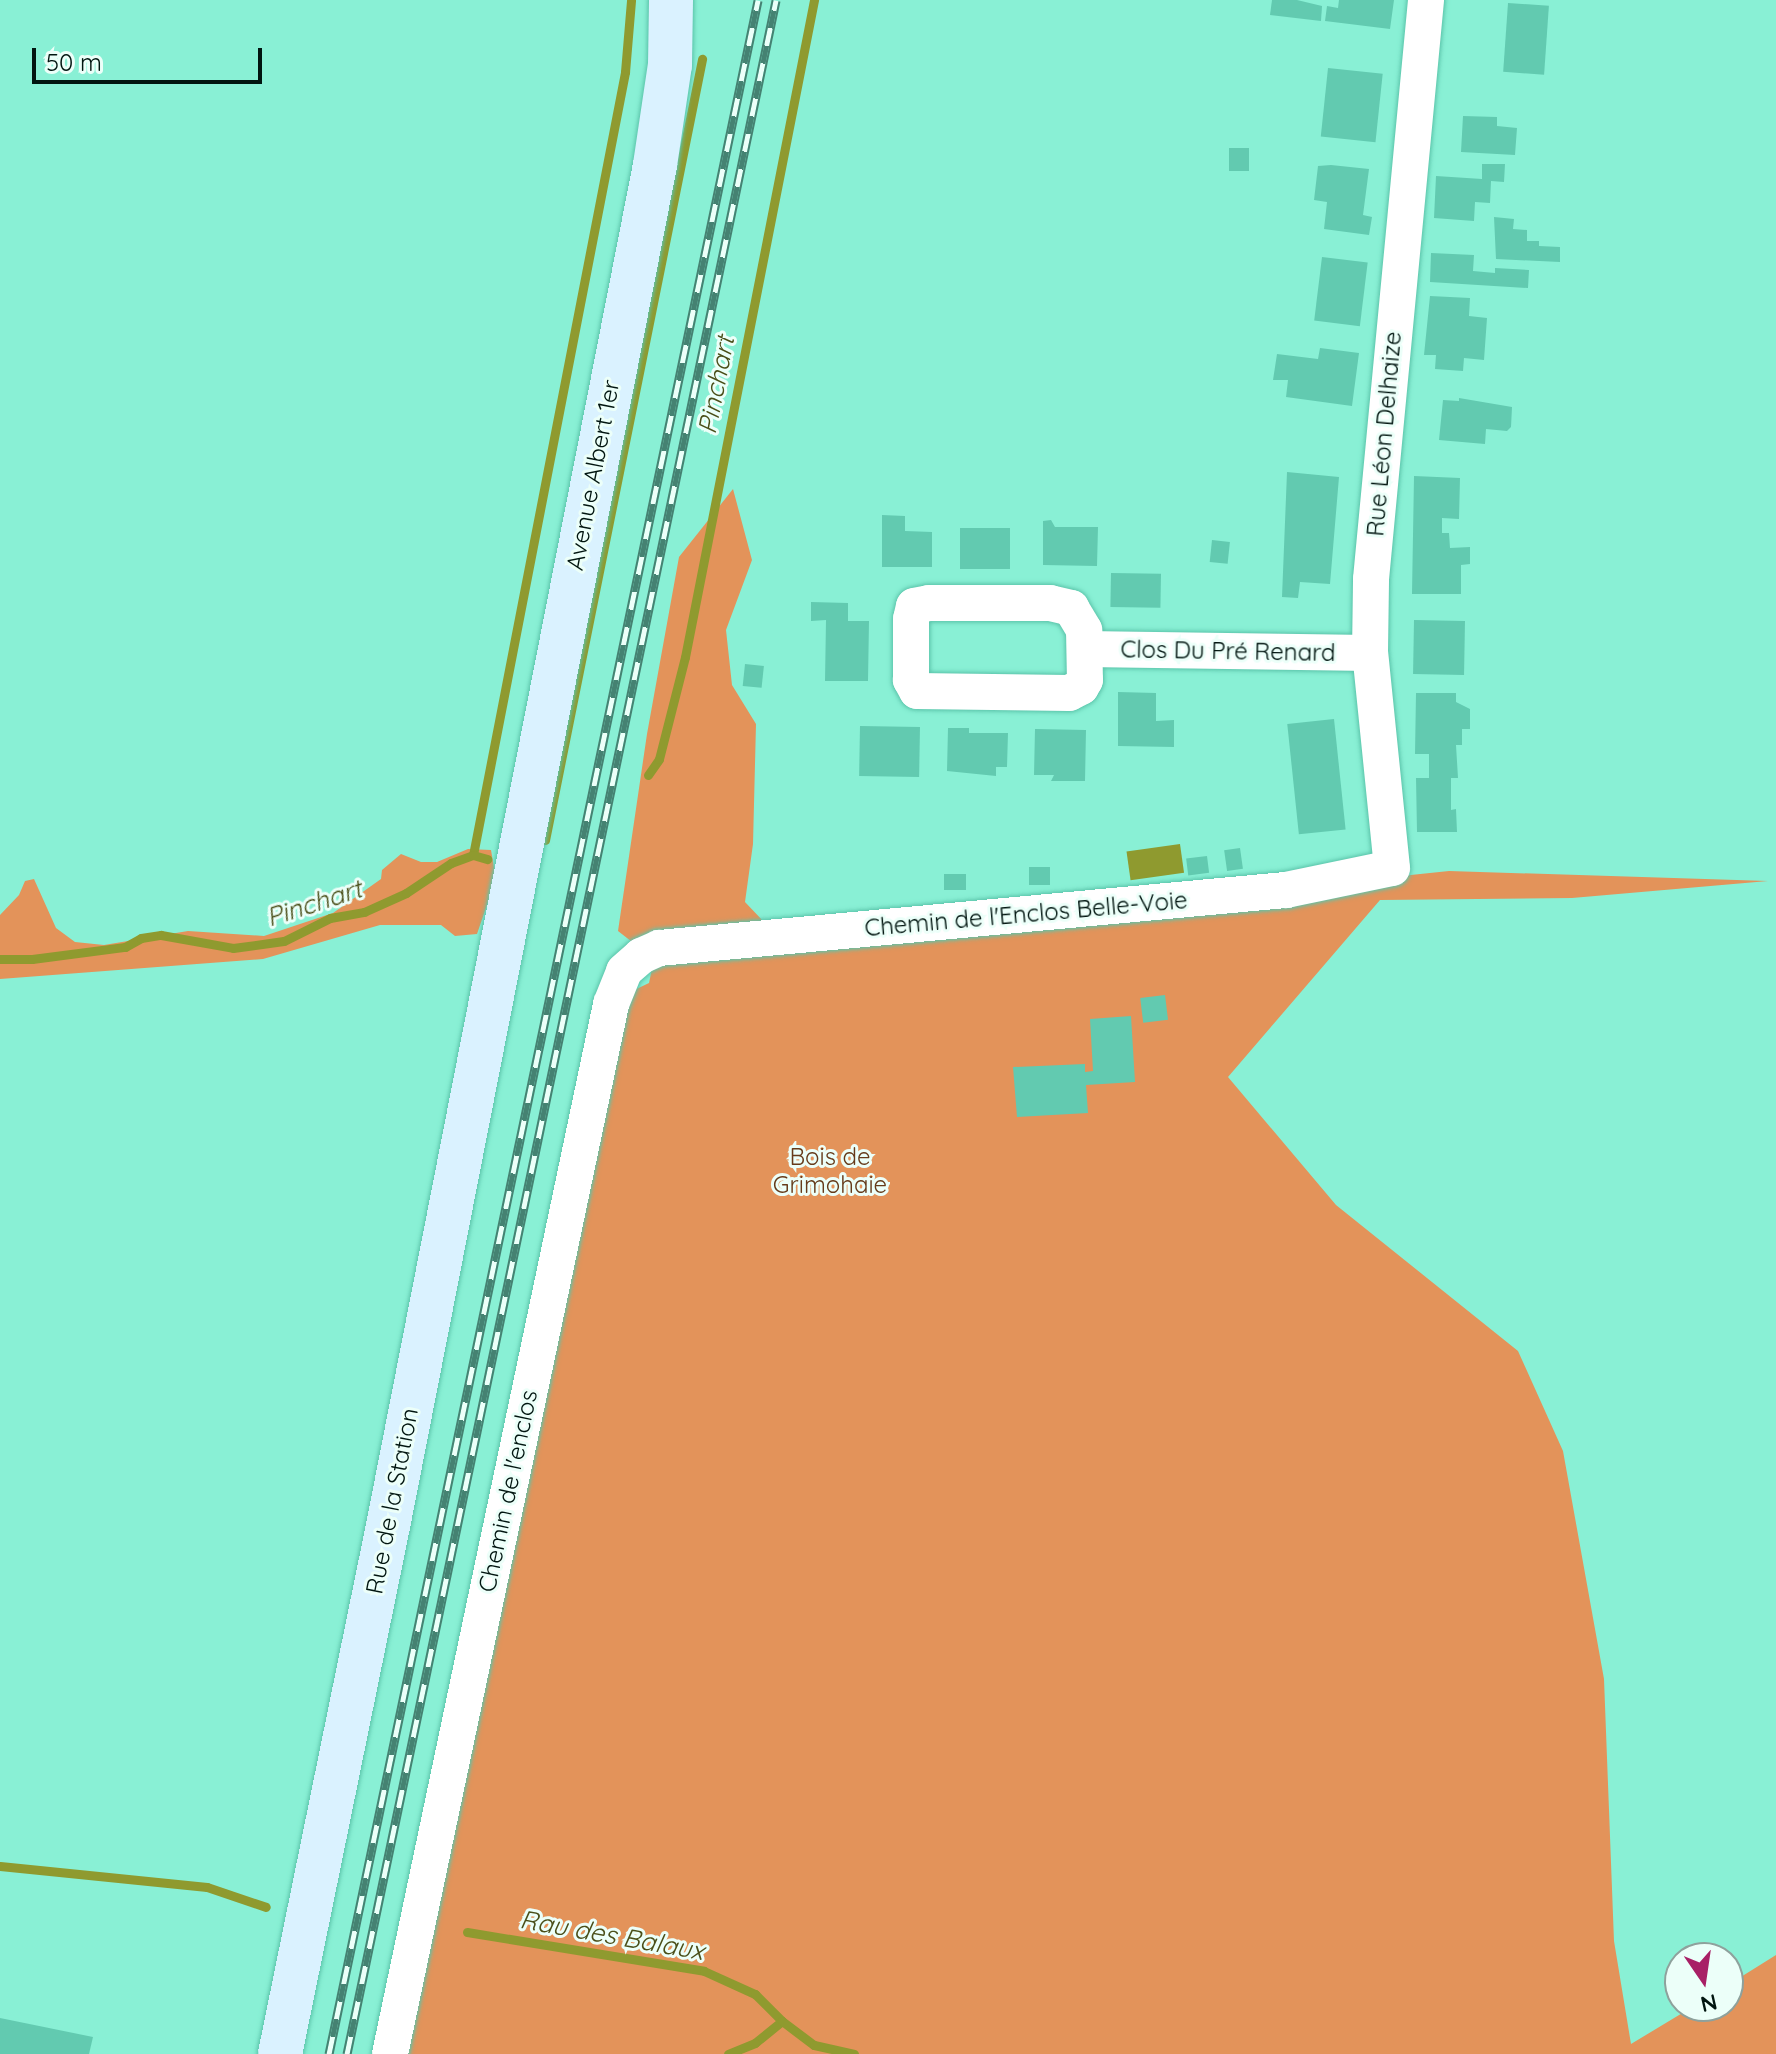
<!DOCTYPE html>
<meta charset="utf-8">
<style>
body{margin:0}
#map{position:relative;width:1776px;height:2054px;overflow:hidden;background:#89f0d5;font-family:Quicksand,sans-serif}
div>[style]{position:absolute}
[style*='--x']{left:calc(var(--x)*1px);top:calc(var(--y)*1px);width:calc(var(--w)*1px);rotate:calc(var(--a)*1deg)}
.green>*{inset:0;background:#e3935a}
.water>*{inset:0;background:#8f9a2f;transform-origin:0 0}
.stream>*{height:9px;margin:-4.5px;padding:0 4.5px;transform-origin:4.5px;border-radius:4.5px;background:#8f9a2f}
.building>*{inset:0;background:#62cab0;transform-origin:0 0}
.roads{filter:drop-shadow(0 0 2px #5bc4aa) drop-shadow(0 0 2px #5bc4aa)}
.minor>*{height:36px;margin:-18px;padding:0 18px;transform-origin:18px;border-radius:18px;background:#fff}
.secondary>*{height:44px;margin:-22px;padding:0 22px;transform-origin:22px;border-radius:22px;background:#daf2ff}
.rail>*{height:9px;margin-top:-4.5px;transform-origin:0;background:repeating-linear-gradient(90deg,#ecfff9 0 18px,#458272 0 36px);box-sizing:border-box;border-block:2px solid #458272}
span{translate:-50% -50%;white-space:nowrap;text-align:center;line-height:1.15;-webkit-text-stroke:6px #ecfff9;paint-order:stroke}
.street-label{font-size:24px;color:#011510}
.park-label{font-size:24px;color:#663b1a}
.water-label{font-size:26px;color:#4a4f19;font-style:italic}
.north{position:absolute;left:1664px;top:1942px;width:80px;height:80px;box-sizing:border-box;background:#ecfff9;border:2px solid #8ea19c;border-radius:50%;rotate:167deg;font-size:22px;font-weight:700;line-height:32px;text-align:center;color:#011510}
.north::after{content:'';display:block;margin:auto;width:28px;height:36px;background:#a82066;clip-path:polygon(50% 0,100% 100%,50% 72%,0 100%)}
.scale{position:absolute;left:32px;top:48px;width:230px;height:36px;box-sizing:border-box;border:4px solid #011510;border-top:0;padding-left:10px;font-size:24px;line-height:28px;white-space:nowrap;color:#011510;-webkit-text-stroke:6px #ecfff9;paint-order:stroke}
</style>
<div id="map">
<div class="green">
<i style="clip-path:polygon(733px 489px,752px 560px,726px 630px,732px 685px,756px 724px,753px 844px,745px 902px,782px 941px,1449px 871px,1768px 881px,1572px 898px,1380px 900px,1228px 1077px,1336px 1205px,1518px 1351px,1563px 1451px,1604px 1679px,1614px 1941px,1631px 2044px,1694px 2006px,1728px 2006px,1728px 1985px,1776px 1955px,1776px 2054px,403px 2054px,628px 993px,649px 983px,654px 959px,618px 931px,647px 734px,679px 557px)"></i>
<i style="clip-path:polygon(468px 849px,491px 850px,496px 879px,477px 934px,455px 936px,441px 925px,380px 925px,263px 959px,0 979px,0 915px,19px 895px,25px 881px,34px 879px,56px 928px,75px 942px,104px 945px,188px 931px,264px 936px,333px 913px,381px 879px,382px 870px,401px 854px,421px 862px,437px 862px)"></i>
</div>
<div class="water">
<i style="left:1180px;top:844px;width:29px;height:54px;rotate:82deg"></i>
</div>
<div class="stream">
<i style="--x:648;--y:775;--w:19;--a:-55"></i>
<i style="--x:659;--y:759;--w:105;--a:-75.7"></i>
<i style="--x:685;--y:657;--w:670;--a:-78.89"></i>
<i style="--x:545;--y:840;--w:797;--a:-78.63"></i>
<i style="--x:473;--y:855;--w:798;--a:-79.01"></i>
<i style="--x:625;--y:72;--w:72;--a:-85.2"></i>
<i style="--x:0;--y:959;--w:32;--a:0"></i>
<i style="--x:32;--y:959;--w:94;--a:-7.4"></i>
<i style="--x:125;--y:947;--w:18;--a:-29"></i>
<i style="--x:141;--y:938;--w:20;--a:-9"></i>
<i style="--x:161;--y:935;--w:73;--a:10.2"></i>
<i style="--x:233;--y:948;--w:51;--a:-7.8"></i>
<i style="--x:284;--y:941;--w:51;--a:-26.6"></i>
<i style="--x:330;--y:918;--w:35;--a:-10"></i>
<i style="--x:364;--y:912;--w:46;--a:-24.3"></i>
<i style="--x:406;--y:893;--w:54;--a:-33.7"></i>
<i style="--x:451;--y:863;--w:23;--a:-20"></i>
<i style="--x:473;--y:855;--w:15;--a:16"></i>
<i style="--x:0;--y:1866;--w:208;--a:5.8"></i>
<i style="--x:207;--y:1887;--w:62;--a:18.7"></i>
<i style="--x:467;--y:1932;--w:240;--a:9.3"></i>
<i style="--x:704;--y:1971;--w:56;--a:24.3"></i>
<i style="--x:755;--y:1994;--w:38;--a:45"></i>
<i style="--x:782;--y:2021;--w:35;--a:141"></i>
<i style="--x:755;--y:2043;--w:29;--a:158"></i>
<i style="--x:782;--y:2021;--w:40;--a:37"></i>
<i style="--x:814;--y:2045;--w:41;--a:12.7"></i>
</div>
<div class="building">
<i style="clip-path:polygon(1272px 0,1297px 0,1322px 6px,1321px 21px,1270px 15px)"></i>
<i style="clip-path:polygon(1339px 0,1394px 0,1390px 29px,1325px 21px,1327px 6px,1338px 8px)"></i>
<i style="left:1508px;top:3px;width:41px;height:69px;rotate:4deg"></i>
<i style="left:1328px;top:68px;width:55px;height:69px;rotate:6deg"></i>
<i style="clip-path:polygon(1463px 116px,1497px 117px,1497px 126px,1517px 128px,1515px 155px,1461px 152px)"></i>
<i style="left:1229px;top:148px;width:20px;height:23px"></i>
<i style="clip-path:polygon(1482px 164px,1505px 164px,1504px 182px,1491px 181px,1490px 203px,1475px 202px,1474px 221px,1434px 218px,1436px 176px,1482px 179px)"></i>
<i style="clip-path:polygon(1331px 165px,1369px 169px,1363px 215px,1372px 217px,1369px 235px,1324px 229px,1327px 202px,1314px 200px,1318px 166px)"></i>
<i style="clip-path:polygon(1494px 217px,1514px 219px,1513px 229px,1527px 230px,1527px 241px,1539px 241px,1539px 246px,1560px 247px,1560px 262px,1496px 259px)"></i>
<i style="clip-path:polygon(1431px 253px,1474px 255px,1473px 271px,1495px 273px,1495px 268px,1529px 270px,1528px 288px,1430px 282px)"></i>
<i style="left:1322px;top:257px;width:46px;height:64px;rotate:7deg"></i>
<i style="clip-path:polygon(1430px 296px,1470px 298px,1469px 316px,1487px 318px,1484px 360px,1464px 358px,1463px 371px,1435px 369px,1436px 355px,1424px 355px)"></i>
<i style="clip-path:polygon(1320px 348px,1359px 353px,1352px 406px,1286px 397px,1288px 380px,1273px 380px,1277px 354px,1318px 359px)"></i>
<i style="clip-path:polygon(1459px 398px,1512px 407px,1511px 427px,1507px 431px,1486px 429px,1485px 444px,1439px 440px,1443px 400px,1459px 401px)"></i>
<i style="clip-path:polygon(1287px 472px,1339px 477px,1330px 584px,1300px 582px,1298px 598px,1282px 597px)"></i>
<i style="clip-path:polygon(1414px 476px,1460px 478px,1459px 519px,1442px 518px,1442px 533px,1449px 533px,1450px 548px,1470px 547px,1470px 564px,1461px 565px,1461px 594px,1412px 594px)"></i>
<i style="clip-path:polygon(882px 515px,905px 516px,905px 531px,932px 532px,932px 567px,882px 567px)"></i>
<i style="clip-path:polygon(1051px 520px,1055px 527px,1098px 527px,1097px 566px,1043px 565px,1043px 521px)"></i>
<i style="left:960px;top:528px;width:50px;height:41px"></i>
<i style="left:1212px;top:540px;width:18px;height:22px;rotate:6deg"></i>
<i style="left:1111px;top:573px;width:50px;height:34px;rotate:1deg"></i>
<i style="clip-path:polygon(811px 602px,848px 603px,848px 621px,869px 621px,868px 681px,825px 681px,826px 620px,811px 621px)"></i>
<i style="left:1414px;top:620px;width:51px;height:54px;rotate:1deg"></i>
<i style="left:745px;top:664px;width:19px;height:22px;rotate:6deg"></i>
<i style="clip-path:polygon(1118px 692px,1156px 693px,1156px 721px,1174px 720px,1174px 747px,1118px 746px)"></i>
<i style="clip-path:polygon(1416px 693px,1456px 693px,1456px 702px,1470px 709px,1470px 729px,1462px 729px,1462px 745px,1456px 745px,1458px 778px,1451px 778px,1451px 810px,1456px 809px,1457px 832px,1417px 832px,1416px 778px,1429px 778px,1429px 754px,1415px 754px)"></i>
<i style="left:1334px;top:719px;width:111px;height:47px;rotate:84deg"></i>
<i style="left:860px;top:726px;width:60px;height:50px;rotate:1deg"></i>
<i style="clip-path:polygon(948px 728px,969px 728px,969px 733px,1008px 733px,1007px 767px,996px 767px,996px 776px,947px 771px)"></i>
<i style="clip-path:polygon(1035px 729px,1086px 730px,1085px 781px,1051px 781px,1054px 775px,1034px 775px)"></i>
<i style="left:1240px;top:848px;width:21px;height:16px;rotate:82deg"></i>
<i style="left:1207px;top:856px;width:17px;height:21px;rotate:83deg"></i>
<i style="left:1029px;top:867px;width:21px;height:18px"></i>
<i style="left:966px;top:874px;width:16px;height:22px;rotate:90deg"></i>
<i style="left:1165px;top:995px;width:25px;height:25px;rotate:83deg"></i>
<i style="clip-path:polygon(1131px 1016px,1135px 1082px,1086px 1085px,1088px 1113px,1017px 1117px,1013px 1067px,1085px 1064px,1085px 1072px,1093px 1071px,1090px 1019px)"></i>
<i style="clip-path:polygon(0 2018px,93px 2037px,89px 2054px,0 2054px)"></i>
</div>
<div class="roads">
<div class="minor">
<i style="--x:929;--y:603;--w:121;--a:0"></i>
<i style="--x:1050;--y:603;--w:22;--a:13"></i>
<i style="--x:1071;--y:608;--w:26;--a:59"></i>
<i style="--x:1084;--y:630;--w:50;--a:88.9"></i>
<i style="--x:1085;--y:680;--w:8;--a:120"></i>
<i style="--x:1081;--y:687;--w:13;--a:153"></i>
<i style="--x:1069;--y:693;--w:152;--a:-179.2"></i>
<i style="--x:917;--y:691;--w:13;--a:-119"></i>
<i style="--x:911;--y:680;--w:61;--a:-90"></i>
<i style="--x:911;--y:619;--w:13;--a:-77"></i>
<i style="--x:914;--y:606;--w:15;--a:-11"></i>
<i style="--x:1085;--y:649;--w:285;--a:0.8"></i>
<i style="--x:390;--y:2054;--w:1073;--a:-78.11"></i>
<i style="--x:611;--y:1004;--w:35;--a:-68"></i>
<i style="--x:624;--y:971;--w:23;--a:-41"></i>
<i style="--x:641;--y:956;--w:20;--a:-24"></i>
<i style="--x:659;--y:948;--w:630;--a:-5.29"></i>
<i style="--x:1286;--y:890;--w:108;--a:-11.7"></i>
<i style="--x:1392;--y:868;--w:216;--a:-95.8"></i>
<i style="--x:1370;--y:653;--w:74;--a:-89.2"></i>
<i style="--x:1371;--y:579;--w:582;--a:-84.57"></i>
</div>
<div class="secondary">
<i style="--x:280;--y:2054;--w:544;--a:-78.44"></i>
<i style="--x:389;--y:1521;--w:1382;--a:-78.9"></i>
<i style="--x:655;--y:165;--w:101;--a:-81.5"></i>
<i style="--x:670;--y:65;--w:65;--a:-89.1"></i>
</div>
</div>
<div class="rail">
<i style="--x:329;--y:2054;--w:2098;--a:-78.2"></i>
<i style="--x:347;--y:2054;--w:2098;--a:-78.2"></i>
</div>
<div class="street-label">
<span style="left:1384px;top:434px;rotate:-85deg">Rue Léon Delhaize</span>
<span style="left:593px;top:475px;rotate:-79deg">Avenue Albert 1er</span>
<span style="left:1228px;top:651px;rotate:1deg">Clos Du Pré Renard</span>
<span style="left:1026px;top:914px;rotate:-5deg">Chemin de l'Enclos Belle-Voie</span>
<span style="left:508px;top:1491px;rotate:-78deg">Chemin de l'enclos</span>
<span style="left:392px;top:1501px;rotate:-79deg">Rue de la Station</span>
</div>
<div class="park-label">
<span style="left:830px;top:1171px">Bois de<br>Grimohaie</span>
</div>
<div class="water-label">
<span style="left:716px;top:385px;rotate:-79deg">Pinchart</span>
<span style="left:314px;top:903px;rotate:-18deg">Pinchart</span>
<span style="left:612px;top:1935px;rotate:10deg">Rau des Balaux</span>
</div>
<div class="north">N</div>
<div class="scale">50 m</div>
</div>
